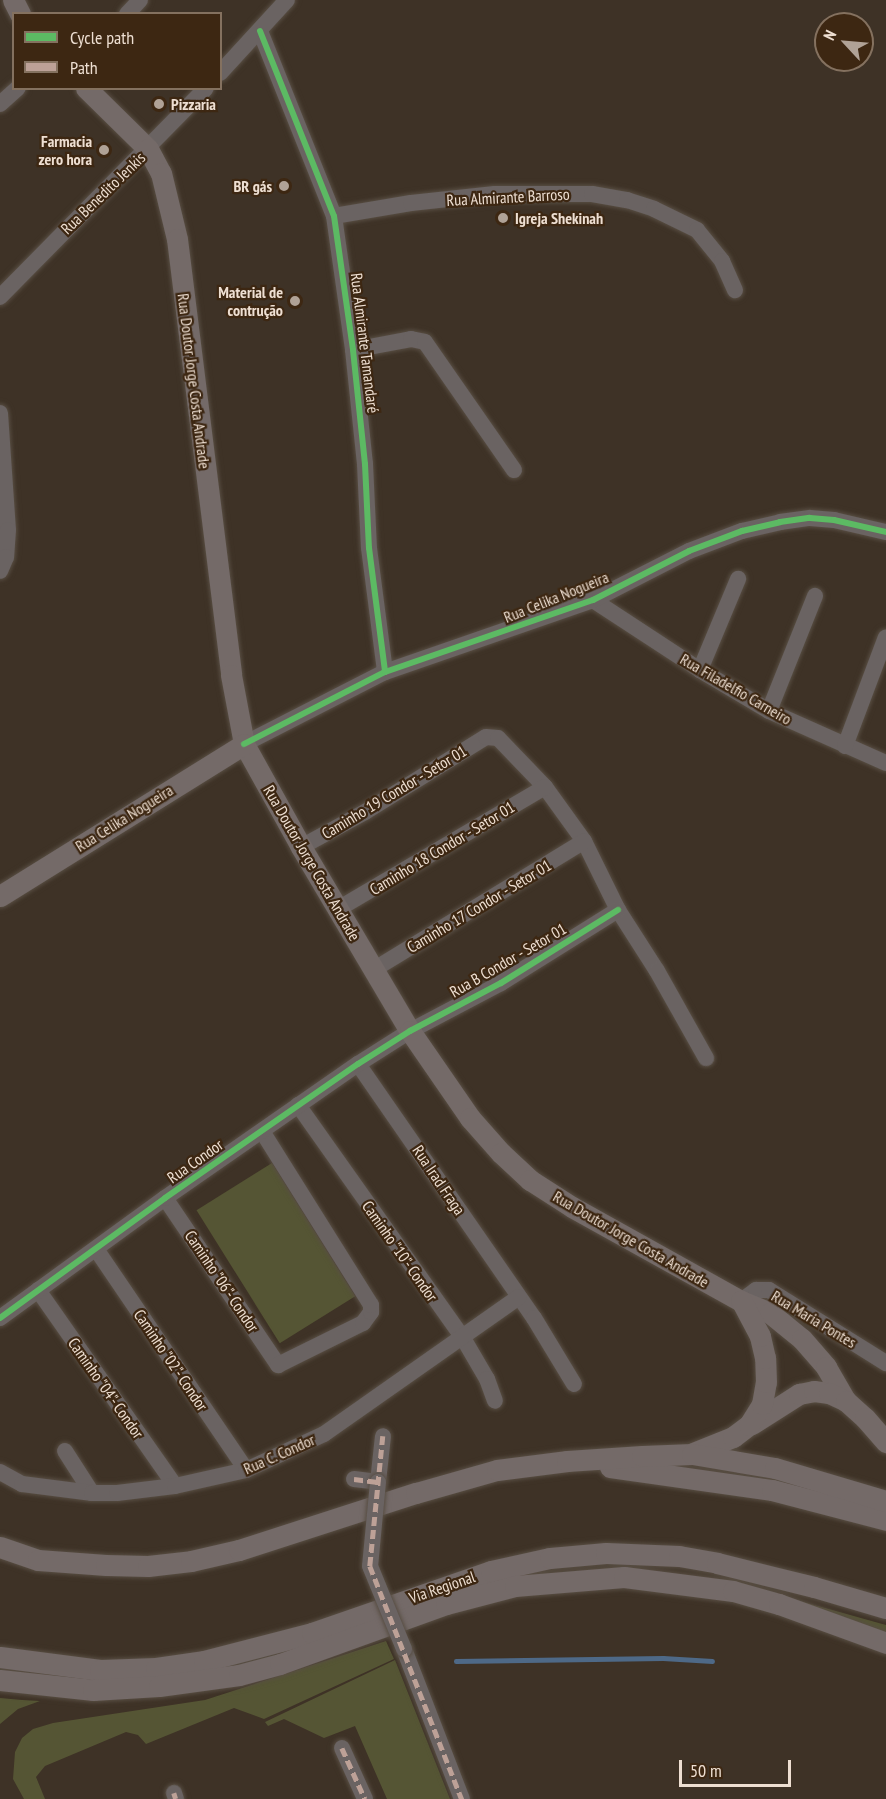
<!DOCTYPE html>
<meta charset="utf-8">
<style>
body{margin:0}
#map{position:relative;width:886px;height:1799px;overflow:hidden;background:#3e3226;font-family:"PT Sans Narrow",sans-serif}
div>[style]{position:absolute}
[style*='--x']{left:calc(var(--x)*1px);top:calc(var(--y)*1px);width:calc(var(--w)*1px);rotate:calc(var(--a)*1deg)}
.green>*{inset:0;background:#555534;transform-origin:0 0}
.stream>*{height:4.5px;margin:-2.25px;padding:0 2.25px;transform-origin:2.25px;border-radius:2.25px;background:#4e6987}
.roads{filter:drop-shadow(0 0 2px #584e43) drop-shadow(0 0 2px #584e43)}
.minor>*{height:16px;margin:-8px;padding:0 8px;transform-origin:8px;border-radius:8px;background:#6a6362}
.major>*{height:21px;margin:-10.5px;padding:0 10.5px;transform-origin:10.5px;border-radius:10.5px;background:#746a68}
.bridges{filter:drop-shadow(0 0 2px #584e43) drop-shadow(0 0 2px #584e43)}
.minor-bridge>*{height:16px;margin:-8px;padding:0 8px;transform-origin:8px;border-radius:8px;background:#6a6362}
.quiet>*{height:4.5px;margin-top:-2.25px;transform-origin:0;background:repeating-linear-gradient(90deg,#bda197 0 9px,transparent 0 13.5px)}
.cycleway>*{height:6px;margin:-3px;padding:0 3px;transform-origin:3px;border-radius:3px;background:#5cba63}
.dots>*{width:16px;height:16px;translate:-50% -50%;box-sizing:border-box;border:3px solid #3d2712;border-radius:50%}
span{translate:-50% -50%;white-space:nowrap;text-align:center;line-height:1.15;-webkit-text-stroke:4.5px #3d2712;paint-order:stroke}
.poi-label{font-size:16px;color:#eedfd2;font-weight:700}
.left{translate:0 -50%;text-align:left}
.right{translate:-100% -50%;text-align:right}
.street-label{font-size:16px;color:#eedfd2}
.legend{position:absolute;left:12px;top:12px;width:210px;height:78px;box-sizing:border-box;background:#3d2712;border:2px solid #84715f;margin:0;padding:8px 10px;list-style:none;font-size:18px;color:#eedfd2}
.legend li{display:flex;align-items:center;gap:12px;height:30px}
.legend b{width:30px;border:2px solid #84715f}
.north{position:absolute;left:814px;top:12px;width:60px;height:60px;box-sizing:border-box;background:#3d2712;border:2px solid #84715f;border-radius:50%;rotate:296deg;font-size:16px;font-weight:700;line-height:24px;text-align:center;color:#eedfd2}
.north::after{content:'';display:block;margin:auto;width:21px;height:27px;background:#b0a296;clip-path:polygon(50% 0,100% 100%,50% 72%,0 100%)}
.scale{position:absolute;left:679px;top:1760px;width:112px;height:27px;box-sizing:border-box;border:3px solid #eedfd2;border-top:0;padding-left:8px;font-size:18px;line-height:21px;white-space:nowrap;color:#eedfd2;-webkit-text-stroke:4px #3d2712;paint-order:stroke}
</style>
<div id="map">
<div class="green">
<i style="left:272px;top:1163px;width:157px;height:89px;rotate:58deg"></i>
<i style="clip-path:polygon(764px 1591px,886px 1625px,886px 1634px)"></i>
<i style="clip-path:polygon(386px 1641px,394px 1659px,264px 1719px,234px 1708px,146px 1744px,138px 1735px,126px 1732px,45px 1766px,36px 1777px,45px 1799px,24px 1799px,13px 1779px,15px 1752px,22px 1738px,33px 1729px,53px 1723px,205px 1700px)"></i>
<i style="clip-path:polygon(395px 1660px,450px 1799px,387px 1799px,355px 1726px,324px 1738px,284px 1719px,268px 1726px,265px 1722px)"></i>
<i style="clip-path:polygon(0 1698px,22px 1700px,40px 1701px,18px 1709px,0 1724px)"></i>
</div>
<div class="stream">
<i style="--x:456;--y:1661;--w:207;--a:-0.8"></i>
<i style="--x:663;--y:1658;--w:49;--a:3.5"></i>
</div>
<div class="roads">
<div class="minor">
<i style="--x:127;--y:14;--w:19;--a:-47"></i>
<i style="--x:260;--y:31;--w:199;--a:68.2"></i>
<i style="--x:334;--y:216;--w:135;--a:81.9"></i>
<i style="--x:353;--y:350;--w:115;--a:84"></i>
<i style="--x:365;--y:464;--w:84;--a:87.3"></i>
<i style="--x:369;--y:548;--w:125;--a:82.6"></i>
<i style="--x:220;--y:73;--w:99;--a:-47.5"></i>
<i style="--x:0;--y:104;--w:24;--a:-42"></i>
<i style="--x:334;--y:216;--w:78;--a:-9.6"></i>
<i style="--x:411;--y:203;--w:84;--a:-6.1"></i>
<i style="--x:495;--y:194;--w:97;--a:0"></i>
<i style="--x:592;--y:194;--w:36;--a:10"></i>
<i style="--x:627;--y:200;--w:28;--a:18"></i>
<i style="--x:654;--y:209;--w:48;--a:26"></i>
<i style="--x:697;--y:230;--w:40;--a:51"></i>
<i style="--x:722;--y:261;--w:32;--a:66"></i>
<i style="--x:0;--y:297;--w:293;--a:-45.4"></i>
<i style="--x:353;--y:350;--w:59;--a:-10.7"></i>
<i style="--x:411;--y:339;--w:14;--a:12"></i>
<i style="--x:425;--y:342;--w:156;--a:55.2"></i>
<i style="--x:0;--y:413;--w:117;--a:86.1"></i>
<i style="--x:8;--y:530;--w:27;--a:94"></i>
<i style="--x:6;--y:557;--w:15;--a:113"></i>
<i style="--x:593;--y:600;--w:128;--a:33.2"></i>
<i style="--x:700;--y:670;--w:80;--a:30.7"></i>
<i style="--x:769;--y:711;--w:128;--a:24"></i>
<i style="--x:700;--y:670;--w:99;--a:-67.3"></i>
<i style="--x:769;--y:711;--w:124;--a:-68.2"></i>
<i style="--x:244;--y:744;--w:158;--a:-27.1"></i>
<i style="--x:385;--y:672;--w:220;--a:-19.1"></i>
<i style="--x:593;--y:600;--w:108;--a:-27"></i>
<i style="--x:689;--y:551;--w:57;--a:-20.7"></i>
<i style="--x:742;--y:531;--w:39;--a:-13"></i>
<i style="--x:780;--y:522;--w:30;--a:-8"></i>
<i style="--x:810;--y:518;--w:24;--a:5"></i>
<i style="--x:834;--y:520;--w:53;--a:13"></i>
<i style="--x:845;--y:746;--w:116;--a:-69.4"></i>
<i style="--x:301;--y:847;--w:73;--a:-28.7"></i>
<i style="--x:365;--y:812;--w:142;--a:-31.8"></i>
<i style="--x:486;--y:737;--w:12;--a:5"></i>
<i style="--x:498;--y:738;--w:68;--a:46.2"></i>
<i style="--x:545;--y:787;--w:67;--a:54.2"></i>
<i style="--x:584;--y:841;--w:77;--a:63.8"></i>
<i style="--x:618;--y:910;--w:72;--a:57.4"></i>
<i style="--x:657;--y:971;--w:100;--a:60.6"></i>
<i style="--x:338;--y:909;--w:240;--a:-30.5"></i>
<i style="--x:373;--y:970;--w:247;--a:-31.4"></i>
<i style="--x:358;--y:1064;--w:309;--a:55.3"></i>
<i style="--x:534;--y:1318;--w:77;--a:58.8"></i>
<i style="--x:298;--y:1105;--w:286;--a:54.7"></i>
<i style="--x:463;--y:1338;--w:48;--a:59.7"></i>
<i style="--x:487;--y:1379;--w:23;--a:70"></i>
<i style="--x:165;--y:1198;--w:202;--a:55.9"></i>
<i style="--x:278;--y:1365;--w:95;--a:-26.3"></i>
<i style="--x:363;--y:1323;--w:14;--a:-54"></i>
<i style="--x:371;--y:1312;--w:7;--a:-90"></i>
<i style="--x:371;--y:1305;--w:205;--a:-122.1"></i>
<i style="--x:96;--y:1249;--w:267;--a:55.8"></i>
<i style="--x:38;--y:1290;--w:239;--a:55"></i>
<i style="--x:741;--y:1301;--w:19;--a:-36"></i>
<i style="--x:756;--y:1290;--w:13;--a:0"></i>
<i style="--x:769;--y:1290;--w:138;--a:32"></i>
<i style="--x:0;--y:1318;--w:204;--a:-36"></i>
<i style="--x:165;--y:1198;--w:235;--a:-34.8"></i>
<i style="--x:358;--y:1064;--w:62;--a:-32.4"></i>
<i style="--x:410;--y:1031;--w:103;--a:-27.8"></i>
<i style="--x:501;--y:983;--w:138;--a:-32"></i>
<i style="--x:65;--y:1451;--w:50;--a:57.3"></i>
<i style="--x:0;--y:1472;--w:25;--a:29"></i>
<i style="--x:22;--y:1484;--w:71;--a:7.3"></i>
<i style="--x:92;--y:1493;--w:25;--a:0"></i>
<i style="--x:117;--y:1493;--w:58;--a:-6.9"></i>
<i style="--x:175;--y:1486;--w:73;--a:-12.7"></i>
<i style="--x:246;--y:1470;--w:86;--a:-24.8"></i>
<i style="--x:324;--y:1434;--w:238;--a:-35.1"></i>
<i style="--x:354;--y:1479;--w:24;--a:7"></i>
<i style="--x:378;--y:1482;--w:46;--a:-83.8"></i>
<i style="--x:404;--y:1649;--w:161;--a:68.9"></i>
<i style="--x:342;--y:1748;--w:56;--a:65.7"></i>
<i style="--x:174;--y:1793;--w:6;--a:72"></i>
</div>
<div class="major">
<i style="--x:13;--y:0;--w:16;--a:63"></i>
<i style="--x:86;--y:88;--w:87;--a:44.5"></i>
<i style="--x:148;--y:149;--w:27;--a:62"></i>
<i style="--x:161;--y:173;--w:68;--a:76.4"></i>
<i style="--x:177;--y:239;--w:439;--a:82.9"></i>
<i style="--x:231;--y:675;--w:70;--a:79.3"></i>
<i style="--x:244;--y:744;--w:118;--a:61"></i>
<i style="--x:301;--y:847;--w:214;--a:59.4"></i>
<i style="--x:410;--y:1031;--w:106;--a:55.4"></i>
<i style="--x:470;--y:1118;--w:47;--a:48.5"></i>
<i style="--x:501;--y:1153;--w:40;--a:43"></i>
<i style="--x:530;--y:1180;--w:50;--a:32.7"></i>
<i style="--x:572;--y:1207;--w:193;--a:29.1"></i>
<i style="--x:741;--y:1301;--w:31;--a:22"></i>
<i style="--x:770;--y:1313;--w:41;--a:39.1"></i>
<i style="--x:802;--y:1339;--w:37;--a:49"></i>
<i style="--x:826;--y:1367;--w:39;--a:60"></i>
<i style="--x:0;--y:896;--w:287;--a:-31.9"></i>
<i style="--x:752;--y:1424;--w:56;--a:-32.6"></i>
<i style="--x:799;--y:1394;--w:15;--a:-11"></i>
<i style="--x:814;--y:1391;--w:15;--a:8"></i>
<i style="--x:829;--y:1393;--w:19;--a:25"></i>
<i style="--x:846;--y:1401;--w:25;--a:42"></i>
<i style="--x:865;--y:1418;--w:32;--a:49"></i>
<i style="--x:693;--y:1453;--w:43;--a:-21.8"></i>
<i style="--x:733;--y:1437;--w:20;--a:-37"></i>
<i style="--x:749;--y:1425;--w:25;--a:-58"></i>
<i style="--x:762;--y:1404;--w:22;--a:-80"></i>
<i style="--x:766;--y:1382;--w:24;--a:-92"></i>
<i style="--x:765;--y:1358;--w:23;--a:-103"></i>
<i style="--x:760;--y:1336;--w:40;--a:-118"></i>
<i style="--x:610;--y:1467;--w:164;--a:8.1"></i>
<i style="--x:772;--y:1490;--w:118;--a:14.7"></i>
<i style="--x:0;--y:1547;--w:40;--a:18.9"></i>
<i style="--x:38;--y:1560;--w:68;--a:4.2"></i>
<i style="--x:106;--y:1565;--w:42;--a:1.4"></i>
<i style="--x:148;--y:1566;--w:43;--a:-6.6"></i>
<i style="--x:191;--y:1561;--w:49;--a:-12.9"></i>
<i style="--x:239;--y:1550;--w:186;--a:-17.9"></i>
<i style="--x:416;--y:1493;--w:84;--a:-15.9"></i>
<i style="--x:497;--y:1470;--w:71;--a:-7.3"></i>
<i style="--x:567;--y:1461;--w:75;--a:-3.8"></i>
<i style="--x:642;--y:1456;--w:50;--a:-2.3"></i>
<i style="--x:692;--y:1454;--w:84;--a:9.6"></i>
<i style="--x:775;--y:1468;--w:116;--a:16.6"></i>
<i style="--x:0;--y:1657;--w:101;--a:7.4"></i>
<i style="--x:100;--y:1670;--w:56;--a:-2"></i>
<i style="--x:156;--y:1668;--w:49;--a:-8.3"></i>
<i style="--x:204;--y:1661;--w:112;--a:-14.5"></i>
<i style="--x:312;--y:1633;--w:189;--a:-19.1"></i>
<i style="--x:491;--y:1571;--w:60;--a:-12.4"></i>
<i style="--x:550;--y:1558;--w:56;--a:-5.1"></i>
<i style="--x:606;--y:1553;--w:73;--a:2.4"></i>
<i style="--x:679;--y:1556;--w:39;--a:10"></i>
<i style="--x:717;--y:1563;--w:100;--a:13.9"></i>
<i style="--x:814;--y:1587;--w:75;--a:16.3"></i>
<i style="--x:0;--y:1680;--w:94;--a:6.1"></i>
<i style="--x:93;--y:1690;--w:66;--a:-3.5"></i>
<i style="--x:159;--y:1686;--w:81;--a:-7.8"></i>
<i style="--x:239;--y:1675;--w:42;--a:-15"></i>
<i style="--x:280;--y:1664;--w:177;--a:-19.9"></i>
<i style="--x:446;--y:1604;--w:71;--a:-14.6"></i>
<i style="--x:515;--y:1586;--w:109;--a:-4.7"></i>
<i style="--x:624;--y:1577;--w:110;--a:7.3"></i>
<i style="--x:733;--y:1591;--w:48;--a:15.8"></i>
<i style="--x:779;--y:1604;--w:114;--a:20"></i>
</div>
</div>
<div class="bridges">
<div class="minor-bridge">
<i style="--x:378;--y:1482;--w:84;--a:95.4"></i>
<i style="--x:370;--y:1566;--w:90;--a:67.7"></i>
</div>
</div>
<div class="quiet">
<i style="--x:383;--y:1436;--w:131;--a:95.7"></i>
<i style="--x:370;--y:1566;--w:251;--a:68.5"></i>
<i style="--x:354;--y:1479;--w:24;--a:7"></i>
<i style="--x:342;--y:1748;--w:56;--a:65.7"></i>
<i style="--x:174;--y:1793;--w:6;--a:72"></i>
</div>
<div class="cycleway">
<i style="--x:260;--y:31;--w:199;--a:68.2"></i>
<i style="--x:334;--y:216;--w:135;--a:81.9"></i>
<i style="--x:353;--y:350;--w:115;--a:84"></i>
<i style="--x:365;--y:464;--w:84;--a:87.3"></i>
<i style="--x:369;--y:548;--w:125;--a:82.6"></i>
<i style="--x:244;--y:744;--w:158;--a:-27.1"></i>
<i style="--x:385;--y:672;--w:220;--a:-19.1"></i>
<i style="--x:593;--y:600;--w:108;--a:-27"></i>
<i style="--x:689;--y:551;--w:57;--a:-20.7"></i>
<i style="--x:742;--y:531;--w:39;--a:-13"></i>
<i style="--x:780;--y:522;--w:30;--a:-8"></i>
<i style="--x:810;--y:518;--w:24;--a:5"></i>
<i style="--x:834;--y:520;--w:53;--a:13"></i>
<i style="--x:0;--y:1318;--w:204;--a:-36"></i>
<i style="--x:165;--y:1198;--w:235;--a:-34.8"></i>
<i style="--x:358;--y:1064;--w:62;--a:-32.4"></i>
<i style="--x:410;--y:1031;--w:103;--a:-27.8"></i>
<i style="--x:501;--y:983;--w:138;--a:-32"></i>
</div>
<div class="dots">
<i style="left:159px;top:104px;background:#b0a296"></i>
<i style="left:104px;top:150px;background:#b0a296"></i>
<i style="left:284px;top:186px;background:#b0a296"></i>
<i style="left:503px;top:218px;background:#b0a296"></i>
<i style="left:295px;top:301px;background:#b0a296"></i>
</div>
<div class="poi-label">
<span class="left" style="left:171px;top:104px">Pizzaria</span>
<span class="right" style="left:92px;top:150px">Farmacia<br>zero hora</span>
<span class="right" style="left:272px;top:186px">BR gás</span>
<span class="left" style="left:515px;top:218px">Igreja Shekinah</span>
<span class="right" style="left:283px;top:301px">Material de<br>contrução</span>
</div>
<div class="street-label">
<span style="left:103px;top:193px;rotate:-44deg">Rua Benedito Jenkis</span>
<span style="left:508px;top:197px;rotate:-3deg">Rua Almirante Barroso</span>
<span style="left:365px;top:343px;rotate:83deg">Rua Almirante Tamandaré</span>
<span style="left:194px;top:381px;rotate:83deg">Rua Doutor Jorge Costa Andrade</span>
<span style="left:556px;top:597px;rotate:-22deg">Rua Celika Nogueira</span>
<span style="left:736px;top:689px;rotate:30deg">Rua Filadelfio Carneiro</span>
<span style="left:394px;top:792px;rotate:-31deg">Caminho 19 Condor - Setor 01</span>
<span style="left:124px;top:818px;rotate:-32deg">Rua Celika Nogueira</span>
<span style="left:442px;top:848px;rotate:-31deg">Caminho 18 Condor - Setor 01</span>
<span style="left:312px;top:863px;rotate:60deg">Rua Doutor Jorge Costa Andrade</span>
<span style="left:479px;top:906px;rotate:-31deg">Caminho 17 Condor - Setor 01</span>
<span style="left:508px;top:960px;rotate:-30deg">Rua B Condor - Setor 01</span>
<span style="left:195px;top:1161px;rotate:-35deg">Rua Condor</span>
<span style="left:439px;top:1180px;rotate:56deg">Rua Irad Fraga</span>
<span style="left:631px;top:1239px;rotate:30deg">Rua Doutor Jorge Costa Andrade</span>
<span style="left:400px;top:1251px;rotate:55deg">Caminho "10"- Condor</span>
<span style="left:222px;top:1281px;rotate:56deg">Caminho "06"- Condor</span>
<span style="left:814px;top:1319px;rotate:31deg">Rua Maria Pontes</span>
<span style="left:171px;top:1360px;rotate:56deg">Caminho "02"- Condor</span>
<span style="left:106px;top:1388px;rotate:55deg">Caminho "04"- Condor</span>
<span style="left:279px;top:1454px;rotate:-24deg">Rua C. Condor</span>
<span style="left:442px;top:1587px;rotate:-19deg">Via Regional</span>
</div>
<ul class="legend">
<li><b style="height:8px;background:#5cba63"></b>Cycle path</li>
<li><b style="height:8px;background:#bda197"></b>Path</li>
</ul>
<div class="north">N</div>
<div class="scale">50 m</div>
</div>
